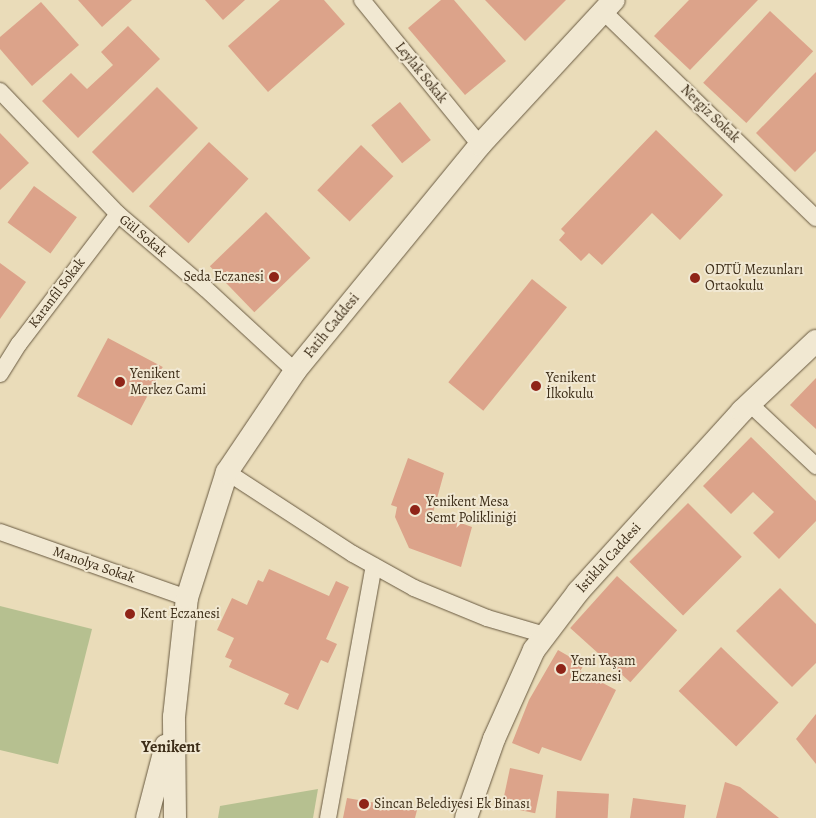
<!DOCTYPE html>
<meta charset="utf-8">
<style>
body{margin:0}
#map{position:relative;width:816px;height:818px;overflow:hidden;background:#eadcb9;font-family:Alegreya,serif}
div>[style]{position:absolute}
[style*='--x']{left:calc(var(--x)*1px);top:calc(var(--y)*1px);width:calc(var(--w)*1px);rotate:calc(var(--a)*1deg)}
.green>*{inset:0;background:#b6c090}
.building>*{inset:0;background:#dca38a;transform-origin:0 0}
.roads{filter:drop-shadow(0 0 1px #685940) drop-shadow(0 0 1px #685940)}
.street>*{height:16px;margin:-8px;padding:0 8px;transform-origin:8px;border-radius:8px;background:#f1e8d2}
.secondary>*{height:22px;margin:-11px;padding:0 11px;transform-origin:11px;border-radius:11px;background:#f1e8d2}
.dots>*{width:14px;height:14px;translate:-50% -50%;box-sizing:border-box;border:2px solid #f1e8d2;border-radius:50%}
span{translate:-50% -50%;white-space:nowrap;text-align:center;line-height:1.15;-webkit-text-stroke:4px #f1e8d2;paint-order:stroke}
.street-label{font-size:14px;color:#3d2d18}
.poi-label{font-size:14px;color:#3d2d18}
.left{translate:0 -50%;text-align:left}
.right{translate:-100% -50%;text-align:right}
.quarter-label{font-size:16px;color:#3d2d18;font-weight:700}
</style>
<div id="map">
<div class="green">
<i style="clip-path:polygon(0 606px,92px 629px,58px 764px,0 750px)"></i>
<i style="clip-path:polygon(318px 789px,313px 818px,218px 818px,220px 806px)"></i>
</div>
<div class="building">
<i style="clip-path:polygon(78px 0,132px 0,102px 27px)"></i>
<i style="clip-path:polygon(205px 0,245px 0,223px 20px)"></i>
<i style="clip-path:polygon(280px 0,324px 0,345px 24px,268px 92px,228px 46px)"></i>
<i style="clip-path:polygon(441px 0,454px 0,506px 61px,465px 95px,408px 28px)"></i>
<i style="clip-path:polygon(485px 0,566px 0,525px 41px)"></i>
<i style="clip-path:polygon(689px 0,758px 0,690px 70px,654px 36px)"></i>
<i style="clip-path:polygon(41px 2px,79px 45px,32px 86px,0 49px,0 37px)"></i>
<i style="left:770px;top:11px;width:59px;height:98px;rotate:43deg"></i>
<i style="clip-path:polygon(128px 26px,160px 59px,78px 138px,42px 101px,71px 73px,87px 89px,113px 65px,101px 52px)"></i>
<i style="clip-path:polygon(816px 72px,816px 151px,795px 172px,756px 133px)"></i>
<i style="left:157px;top:87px;width:58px;height:92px;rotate:45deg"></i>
<i style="left:400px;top:102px;width:49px;height:37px;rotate:51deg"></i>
<i style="clip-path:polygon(656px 130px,723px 195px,680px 240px,652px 213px,602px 265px,589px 253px,581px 261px,559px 240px,565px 233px,561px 229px)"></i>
<i style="clip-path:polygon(0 133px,29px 163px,0 190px)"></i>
<i style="left:209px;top:142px;width:54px;height:88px;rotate:43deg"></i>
<i style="left:361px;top:145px;width:45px;height:63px;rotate:44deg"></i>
<i style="left:34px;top:186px;width:53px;height:45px;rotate:36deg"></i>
<i style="left:266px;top:212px;width:64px;height:78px;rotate:46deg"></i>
<i style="clip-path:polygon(0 263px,26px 282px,0 319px)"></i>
<i style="left:532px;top:279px;width:45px;height:133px;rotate:39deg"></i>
<i style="left:108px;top:338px;width:62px;height:66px;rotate:28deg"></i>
<i style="clip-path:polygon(816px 378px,816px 429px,790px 405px)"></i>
<i style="clip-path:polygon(751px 437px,816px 501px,816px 521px,779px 559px,753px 533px,774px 512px,753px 492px,731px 514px,703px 486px)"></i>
<i style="clip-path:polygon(408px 458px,444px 473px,433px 513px,472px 527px,461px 567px,409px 548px,395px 517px,397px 507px,391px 505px)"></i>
<i style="left:688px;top:503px;width:76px;height:83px;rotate:45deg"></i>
<i style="clip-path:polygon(269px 569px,329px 596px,336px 581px,349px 587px,326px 639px,337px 644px,328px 663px,321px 660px,298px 710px,284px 704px,289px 694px,229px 667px,232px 660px,225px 657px,234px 638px,217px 630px,232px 598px,247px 605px,258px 580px,263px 582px)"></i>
<i style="left:617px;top:576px;width:81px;height:70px;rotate:42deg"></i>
<i style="clip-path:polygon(780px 588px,816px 624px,816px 663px,792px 687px,736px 631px)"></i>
<i style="left:721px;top:647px;width:80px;height:61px;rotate:44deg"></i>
<i style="clip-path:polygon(558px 650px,584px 665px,580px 671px,616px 690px,581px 761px,542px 747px,539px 754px,512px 743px,529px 700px)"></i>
<i style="clip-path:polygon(816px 714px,816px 764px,796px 739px)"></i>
<i style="left:510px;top:768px;width:34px;height:39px;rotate:12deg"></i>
<i style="clip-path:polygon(725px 782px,740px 787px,779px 818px,716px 818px)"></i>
<i style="left:557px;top:791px;width:52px;height:27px;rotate:3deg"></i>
<i style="clip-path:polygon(347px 798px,417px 810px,415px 818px,343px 818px)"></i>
<i style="clip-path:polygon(633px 798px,686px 805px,684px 818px,630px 818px)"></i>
</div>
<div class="roads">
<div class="street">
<i style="--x:362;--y:0;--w:187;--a:50.9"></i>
<i style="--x:603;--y:11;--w:297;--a:44.2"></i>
<i style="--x:0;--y:91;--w:170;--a:46.2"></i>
<i style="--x:118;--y:214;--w:114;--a:40.4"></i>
<i style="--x:205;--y:288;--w:122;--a:42.7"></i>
<i style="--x:0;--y:374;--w:36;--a:-58"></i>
<i style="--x:19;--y:344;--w:163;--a:-52.7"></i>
<i style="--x:750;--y:404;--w:91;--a:43.2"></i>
<i style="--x:227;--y:472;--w:150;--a:33.1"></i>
<i style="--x:353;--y:554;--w:70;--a:29.1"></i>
<i style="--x:414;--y:588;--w:79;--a:22.3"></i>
<i style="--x:487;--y:618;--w:60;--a:16.3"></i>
<i style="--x:0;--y:532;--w:198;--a:19.4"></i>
<i style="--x:328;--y:818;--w:256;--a:-79.7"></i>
</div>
<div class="secondary">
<i style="--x:147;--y:818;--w:75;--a:-75.4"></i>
<i style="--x:175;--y:818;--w:101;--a:-90.6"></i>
<i style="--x:174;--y:717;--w:120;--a:-83.8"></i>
<i style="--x:187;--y:598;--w:132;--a:-72.4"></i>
<i style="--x:227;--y:472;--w:122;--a:-56"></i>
<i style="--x:295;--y:371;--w:292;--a:-50.7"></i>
<i style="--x:480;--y:145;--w:197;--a:-47.3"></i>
<i style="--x:466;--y:818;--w:84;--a:-70.5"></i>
<i style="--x:494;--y:739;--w:98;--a:-65.8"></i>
<i style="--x:534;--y:650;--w:73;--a:-52.8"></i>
<i style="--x:578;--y:592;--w:244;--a:-47.8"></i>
<i style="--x:742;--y:411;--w:102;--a:-43.4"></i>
</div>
</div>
<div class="dots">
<i style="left:274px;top:277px;background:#8f2418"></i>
<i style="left:695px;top:278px;background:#8f2418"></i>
<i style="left:120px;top:382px;background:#8f2418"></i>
<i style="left:536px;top:386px;background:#8f2418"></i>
<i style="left:415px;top:510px;background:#8f2418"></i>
<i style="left:130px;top:614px;background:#8f2418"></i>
<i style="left:561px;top:669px;background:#8f2418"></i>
<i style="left:364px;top:804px;background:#8f2418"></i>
</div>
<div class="street-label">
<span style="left:421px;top:73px;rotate:51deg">Leylak Sokak</span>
<span style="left:710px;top:114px;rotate:44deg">Nergiz Sokak</span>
<span style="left:143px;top:236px;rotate:40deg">Gül Sokak</span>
<span style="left:57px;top:293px;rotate:-53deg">Karanfil Sokak</span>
<span style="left:332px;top:326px;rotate:-51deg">Fatih Caddesi</span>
<span style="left:609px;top:558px;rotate:-48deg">İstiklal Caddesi</span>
<span style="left:94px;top:565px;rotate:19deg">Manolya Sokak</span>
</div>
<div class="poi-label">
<span class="left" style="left:705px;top:278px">ODTÜ Mezunları<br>Ortaokulu</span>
<span class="right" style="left:264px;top:277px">Seda Eczanesi</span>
<span class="left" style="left:130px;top:382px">Yenikent<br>Merkez Cami</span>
<span class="left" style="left:546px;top:386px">Yenikent<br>İlkokulu</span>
<span class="left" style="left:426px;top:510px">Yenikent Mesa<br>Semt Polikliniği</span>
<span class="left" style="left:140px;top:614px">Kent Eczanesi</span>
<span class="left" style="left:571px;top:669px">Yeni Yaşam<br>Eczanesi</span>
<span class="left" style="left:374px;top:804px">Sincan Belediyesi Ek Binası</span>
</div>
<div class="quarter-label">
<span style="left:171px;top:747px">Yenikent</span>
</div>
</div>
